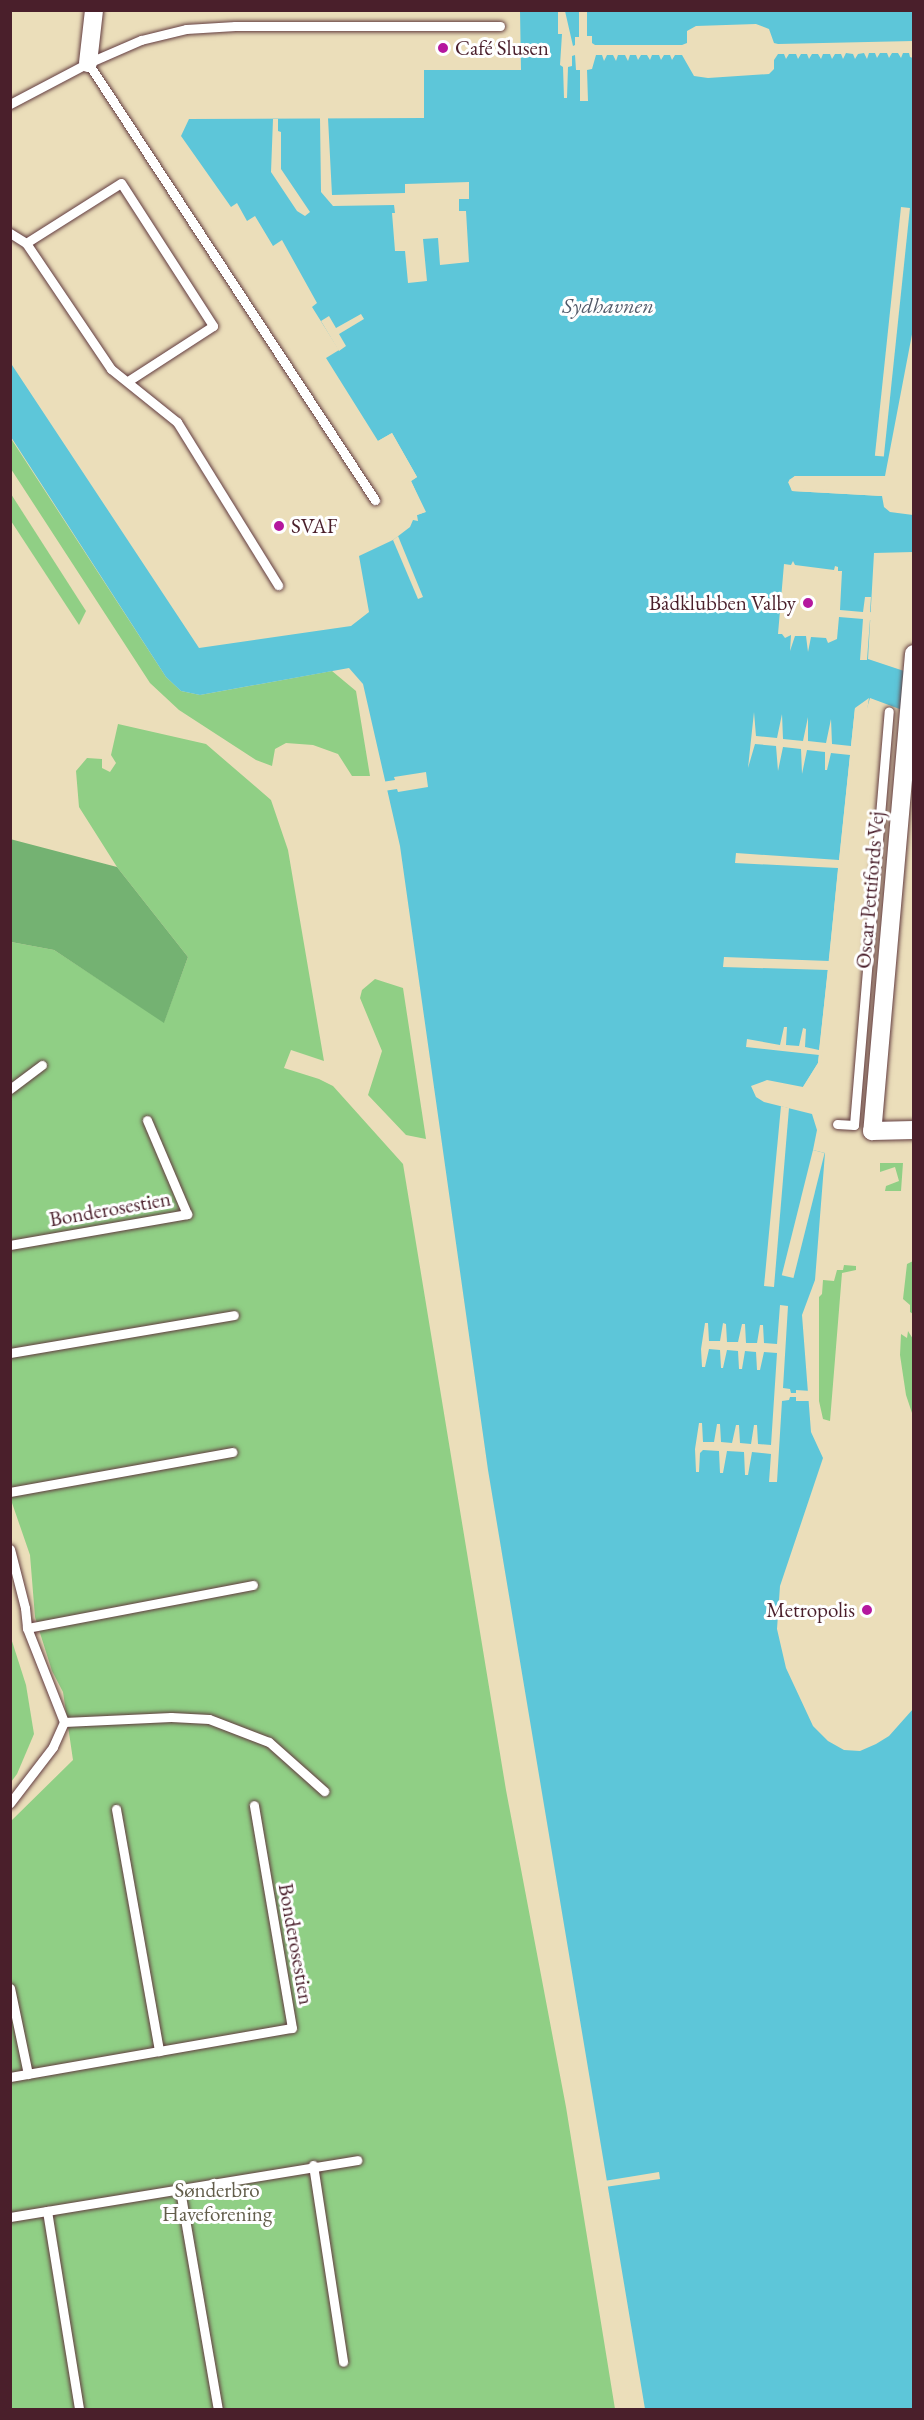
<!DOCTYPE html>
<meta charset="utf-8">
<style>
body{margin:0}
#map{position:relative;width:924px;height:2420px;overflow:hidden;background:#ebdeba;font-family:"EB Garamond",serif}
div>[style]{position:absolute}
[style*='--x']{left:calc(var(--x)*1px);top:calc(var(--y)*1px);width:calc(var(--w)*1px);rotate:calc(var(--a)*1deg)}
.green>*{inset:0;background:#90cf85}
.forest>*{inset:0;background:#74b272}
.water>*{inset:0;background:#5dc6d9}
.pier>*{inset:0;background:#ebdeba;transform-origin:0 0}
.roads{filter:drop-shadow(0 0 2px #623c40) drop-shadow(0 0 2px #623c40)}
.service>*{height:9px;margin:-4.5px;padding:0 4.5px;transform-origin:4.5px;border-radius:4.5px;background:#fff}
.minor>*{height:18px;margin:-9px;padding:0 9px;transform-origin:9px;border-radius:9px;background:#fff}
.dots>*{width:16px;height:16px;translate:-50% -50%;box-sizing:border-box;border:3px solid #fff;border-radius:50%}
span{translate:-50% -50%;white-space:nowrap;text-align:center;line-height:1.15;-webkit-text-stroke:6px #fff;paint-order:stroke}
.poi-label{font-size:21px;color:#4a1f2b}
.left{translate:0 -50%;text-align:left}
.right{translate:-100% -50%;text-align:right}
.street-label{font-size:21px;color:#4a1f2b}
.park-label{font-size:21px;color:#625d4a}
.water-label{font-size:22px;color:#515968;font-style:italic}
.frame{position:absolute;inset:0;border:12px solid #4a1f2b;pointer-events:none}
</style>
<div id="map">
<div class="green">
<i style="clip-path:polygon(10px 437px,166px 677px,181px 691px,200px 695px,332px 671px,356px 691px,370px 776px,352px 776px,338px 754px,313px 745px,286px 743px,275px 749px,272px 766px,256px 760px,179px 710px,150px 683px,11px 469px)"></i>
<i style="clip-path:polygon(11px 494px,86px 611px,79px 625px,11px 521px)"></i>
<i style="clip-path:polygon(118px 724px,206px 744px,271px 800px,288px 850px,324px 1061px,291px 1050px,284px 1068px,319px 1079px,333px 1086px,403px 1164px,506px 1790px,566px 2107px,615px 2409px,11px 2409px,11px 1821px,73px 1760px,63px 1692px,52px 1671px,35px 1617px,30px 1555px,11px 1500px,11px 942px,54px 950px,164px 1022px,188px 957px,117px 867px,79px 807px,76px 771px,87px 758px,102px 759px,102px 768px,110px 772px,116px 763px,111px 755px)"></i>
<i style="clip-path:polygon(375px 979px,403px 988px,426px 1139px,406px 1135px,368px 1095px,382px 1051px,360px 998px,362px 990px)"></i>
<i style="clip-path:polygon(880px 1163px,903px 1163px,901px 1191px,885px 1191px,886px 1186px,899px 1181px,895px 1167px,880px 1172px)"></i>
<i style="clip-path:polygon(913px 1261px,914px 1262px,913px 1314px,910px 1312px,910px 1305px,903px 1299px,907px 1264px)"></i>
<i style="clip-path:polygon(844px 1265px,856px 1266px,856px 1270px,842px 1273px,830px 1421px,823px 1419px,819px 1401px,819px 1297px,822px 1294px,823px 1280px,834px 1281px,837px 1270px,843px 1270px)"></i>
<i style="clip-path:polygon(908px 1331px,913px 1339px,913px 1416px,906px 1395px,900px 1355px,901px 1334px,907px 1338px)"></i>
<i style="clip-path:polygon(11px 1638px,26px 1685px,34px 1734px,17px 1774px,11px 1782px)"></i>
</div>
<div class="forest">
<i style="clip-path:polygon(10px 839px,117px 867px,188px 957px,164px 1023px,54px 950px,11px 942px)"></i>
</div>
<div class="water">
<i style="clip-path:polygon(520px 11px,913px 11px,913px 329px,885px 476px,795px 476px,789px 480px,792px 491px,882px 496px,884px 507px,890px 512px,913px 515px,913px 552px,874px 553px,868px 659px,913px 674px,913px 714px,870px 698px,867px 708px,855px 708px,818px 1063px,803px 1087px,767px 1080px,751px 1086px,756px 1097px,764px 1102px,812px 1114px,817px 1130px,813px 1150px,825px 1153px,815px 1280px,802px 1315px,811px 1432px,823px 1458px,780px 1586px,777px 1629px,786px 1668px,813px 1726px,828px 1741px,844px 1750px,860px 1751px,876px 1744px,889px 1736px,913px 1709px,913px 2409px,645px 2409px,488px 1470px,400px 846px,363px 684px,349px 668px,200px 695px,181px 691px,166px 677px,11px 437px,10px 362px,199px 648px,351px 626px,369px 612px,359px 556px,393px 540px,410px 527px,413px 520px,418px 521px,417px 515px,425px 512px,411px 481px,417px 477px,392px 433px,378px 441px,326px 358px,339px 350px,312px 307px,317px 303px,282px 240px,273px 246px,255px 216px,247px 221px,237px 203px,231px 207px,181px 136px,189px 119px,424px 118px,424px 70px,521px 70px)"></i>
</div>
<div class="pier">
<i style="clip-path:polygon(558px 11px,565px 11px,573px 46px,575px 45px,575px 37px,579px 37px,579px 11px,587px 10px,587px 36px,592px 36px,592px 43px,595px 45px,682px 45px,687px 43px,687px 31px,696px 26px,756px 24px,769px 29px,774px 43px,778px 44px,913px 41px,913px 58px,910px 57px,909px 53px,903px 53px,901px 58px,898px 53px,892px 53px,889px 58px,887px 53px,880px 53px,877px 58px,875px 53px,869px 53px,867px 59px,864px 53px,858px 54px,855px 59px,853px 54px,846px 53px,843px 59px,841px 54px,835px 54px,832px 59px,830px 54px,823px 54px,821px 59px,818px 54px,812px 54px,809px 59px,807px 54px,801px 54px,798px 59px,796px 54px,789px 54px,786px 59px,784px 54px,778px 54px,774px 60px,774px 69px,769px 74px,708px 78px,694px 76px,682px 55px,675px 55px,672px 60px,670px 55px,664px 55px,661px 60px,659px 55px,652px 55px,650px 60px,647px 55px,641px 55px,638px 60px,636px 55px,630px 55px,628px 61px,625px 55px,618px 55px,616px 61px,613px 55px,607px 55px,604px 61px,602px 55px,596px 55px,592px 69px,587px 70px,588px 101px,580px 101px,580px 70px,576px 70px,575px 55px,572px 56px,572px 66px,568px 67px,567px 98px,564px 98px,563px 67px,560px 65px,562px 34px,558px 34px)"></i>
<i style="clip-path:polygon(320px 118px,328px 118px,332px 195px,405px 193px,405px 184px,469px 182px,469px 199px,459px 199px,459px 211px,466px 211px,469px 262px,440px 265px,438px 238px,423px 239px,427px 281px,408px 283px,405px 251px,395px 251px,392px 213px,395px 213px,394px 205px,333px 206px,321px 192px)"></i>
<i style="clip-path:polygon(273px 119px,278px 119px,278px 131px,281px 132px,281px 169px,310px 212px,305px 216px,297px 211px,271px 172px)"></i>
<i style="left:901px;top:207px;width:9px;height:250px;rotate:6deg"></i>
<i style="clip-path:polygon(361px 314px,364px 319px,339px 334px,346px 346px,339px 351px,321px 321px,329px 316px,336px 328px)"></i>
<i style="clip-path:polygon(392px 433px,417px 477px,411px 481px,426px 512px,417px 515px,416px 512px,422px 510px,408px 481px,413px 476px,391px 437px,380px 443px,378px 441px)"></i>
<i style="clip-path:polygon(795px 476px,885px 476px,884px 479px,795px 479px,791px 483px,793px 488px,882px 493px,882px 496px,792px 491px,788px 482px)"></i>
<i style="clip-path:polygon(398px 536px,423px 597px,418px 599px,393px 540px)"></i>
<i style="clip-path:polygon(793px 561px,795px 565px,834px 570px,835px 566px,838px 567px,838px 571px,842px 571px,840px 610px,863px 612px,865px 597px,871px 597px,870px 612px,874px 613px,874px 620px,870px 620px,867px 660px,860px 660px,863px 619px,839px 617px,837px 639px,828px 643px,826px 638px,811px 637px,808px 652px,806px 636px,795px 636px,790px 651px,791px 635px,785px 638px,782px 634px,778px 634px,784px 564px,791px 565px)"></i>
<i style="clip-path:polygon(869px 698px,867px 711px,858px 711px,821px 1063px,806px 1087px,803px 1087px,818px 1063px,819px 1055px,746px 1047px,747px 1039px,780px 1045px,784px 1027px,787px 1027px,786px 1045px,799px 1046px,803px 1028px,806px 1029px,805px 1047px,819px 1050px,828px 970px,723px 967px,724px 957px,829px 961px,838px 868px,735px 863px,736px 853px,839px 860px,850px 755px,831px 753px,827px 770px,825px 770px,825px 752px,807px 750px,802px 774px,801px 749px,783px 747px,778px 771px,776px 746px,755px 744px,748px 768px,754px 712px,756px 736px,777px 738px,782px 714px,783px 739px,803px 741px,808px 717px,808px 741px,826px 743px,831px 719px,832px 744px,851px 746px,855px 708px)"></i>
<i style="clip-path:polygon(426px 772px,428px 787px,398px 792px,397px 789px,384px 791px,382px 782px,395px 780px,394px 777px)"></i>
<i style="clip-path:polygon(781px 1106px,789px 1108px,774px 1287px,764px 1286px)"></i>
<i style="left:813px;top:1150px;width:12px;height:129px;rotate:14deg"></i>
<i style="clip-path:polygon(780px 1305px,788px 1306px,783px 1388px,790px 1389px,791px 1393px,796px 1393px,796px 1390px,811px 1391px,812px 1401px,796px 1401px,796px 1397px,790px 1397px,789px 1400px,782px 1401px,777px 1482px,769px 1482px,771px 1454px,752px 1452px,748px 1475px,745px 1475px,744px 1452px,727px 1451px,723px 1473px,720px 1473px,719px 1451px,703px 1450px,700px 1453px,699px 1472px,696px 1472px,695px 1449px,699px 1423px,702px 1423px,703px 1442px,714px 1442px,717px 1424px,720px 1424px,721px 1442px,732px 1443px,736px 1425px,739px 1425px,740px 1443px,751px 1444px,754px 1425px,757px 1425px,758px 1444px,771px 1445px,777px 1353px,764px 1352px,760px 1370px,757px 1370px,756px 1352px,745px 1351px,742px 1369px,739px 1369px,738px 1351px,727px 1350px,723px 1368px,721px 1368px,720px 1350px,709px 1349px,705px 1367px,702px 1367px,701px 1349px,705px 1323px,708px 1323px,709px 1341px,720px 1341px,723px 1323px,726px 1324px,727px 1342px,738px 1342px,742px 1324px,745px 1324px,746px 1343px,757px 1343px,760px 1325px,763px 1325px,764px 1343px,777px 1344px)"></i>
<i style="clip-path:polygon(659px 2172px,660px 2179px,605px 2187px,604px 2181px)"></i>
</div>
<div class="roads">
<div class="service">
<i style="--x:88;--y:63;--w:523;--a:56.71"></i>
<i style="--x:10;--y:104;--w:88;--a:-27.7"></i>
<i style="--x:88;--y:63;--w:58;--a:-23.5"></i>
<i style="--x:141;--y:40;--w:46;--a:-13.7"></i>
<i style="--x:186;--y:29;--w:49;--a:-3.5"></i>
<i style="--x:235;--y:26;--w:265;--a:0"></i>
<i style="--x:10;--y:233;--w:19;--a:32"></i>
<i style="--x:26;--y:243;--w:152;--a:56"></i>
<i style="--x:111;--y:369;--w:85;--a:38.8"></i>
<i style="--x:177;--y:422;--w:192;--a:58.2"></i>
<i style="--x:26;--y:243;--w:112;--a:-32.3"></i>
<i style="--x:121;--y:183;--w:170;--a:57.2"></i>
<i style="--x:213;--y:326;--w:101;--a:147.1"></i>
<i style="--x:10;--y:1089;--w:40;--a:-37"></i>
<i style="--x:837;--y:1124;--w:17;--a:3"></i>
<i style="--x:854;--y:1125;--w:415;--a:-85.2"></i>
<i style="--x:10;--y:1245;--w:180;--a:-9.9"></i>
<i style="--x:187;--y:1214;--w:102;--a:-113.1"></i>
<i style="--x:10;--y:1353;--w:227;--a:-9.6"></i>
<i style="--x:10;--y:1492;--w:226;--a:-10.2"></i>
<i style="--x:10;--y:1549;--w:61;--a:75.7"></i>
<i style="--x:25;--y:1608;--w:20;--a:84"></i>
<i style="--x:27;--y:1628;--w:101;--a:68.5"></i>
<i style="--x:64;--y:1722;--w:27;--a:114"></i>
<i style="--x:53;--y:1747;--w:71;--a:127.5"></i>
<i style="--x:27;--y:1628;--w:230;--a:-10.8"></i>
<i style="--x:64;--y:1722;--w:107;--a:-2.7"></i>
<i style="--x:171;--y:1717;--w:38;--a:3"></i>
<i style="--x:209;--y:1719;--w:64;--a:21"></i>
<i style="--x:269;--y:1742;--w:74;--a:41.7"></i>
<i style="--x:116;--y:1809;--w:246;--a:79.9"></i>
<i style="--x:10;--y:1988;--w:88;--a:78.2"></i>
<i style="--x:10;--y:2077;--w:286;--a:-9.9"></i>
<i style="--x:292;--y:2028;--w:226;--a:-99.7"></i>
<i style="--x:313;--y:2165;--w:199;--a:81.3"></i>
<i style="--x:180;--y:2190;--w:223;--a:80.2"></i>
<i style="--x:47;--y:2211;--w:201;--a:80.8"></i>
<i style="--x:10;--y:2217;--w:352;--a:-9.3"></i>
</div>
<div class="minor">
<i style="--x:88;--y:63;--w:53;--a:-83.5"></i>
<i style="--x:914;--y:654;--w:479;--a:95"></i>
<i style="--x:872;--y:1131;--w:42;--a:-1.4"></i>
</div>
</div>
<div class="dots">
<i style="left:443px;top:48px;background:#b5179e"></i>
<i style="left:279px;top:526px;background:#b5179e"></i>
<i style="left:808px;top:603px;background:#b5179e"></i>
<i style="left:867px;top:1610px;background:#b5179e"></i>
</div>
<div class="poi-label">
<span class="left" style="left:455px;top:48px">Café Slusen</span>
<span class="left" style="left:291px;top:526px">SVAF</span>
<span class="right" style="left:796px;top:603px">Bådklubben Valby</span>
<span class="right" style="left:855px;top:1610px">Metropolis</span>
</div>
<div class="street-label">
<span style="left:870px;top:890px;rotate:-85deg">Oscar Pettifords Vej</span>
<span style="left:110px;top:1209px;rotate:-10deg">Bonderosestien</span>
<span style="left:296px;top:1944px;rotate:80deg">Bonderosestien</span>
</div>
<div class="park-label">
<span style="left:217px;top:2202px">Sønderbro<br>Haveforening</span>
</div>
<div class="water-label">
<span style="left:608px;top:306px">Sydhavnen</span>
</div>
<div class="frame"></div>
</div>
